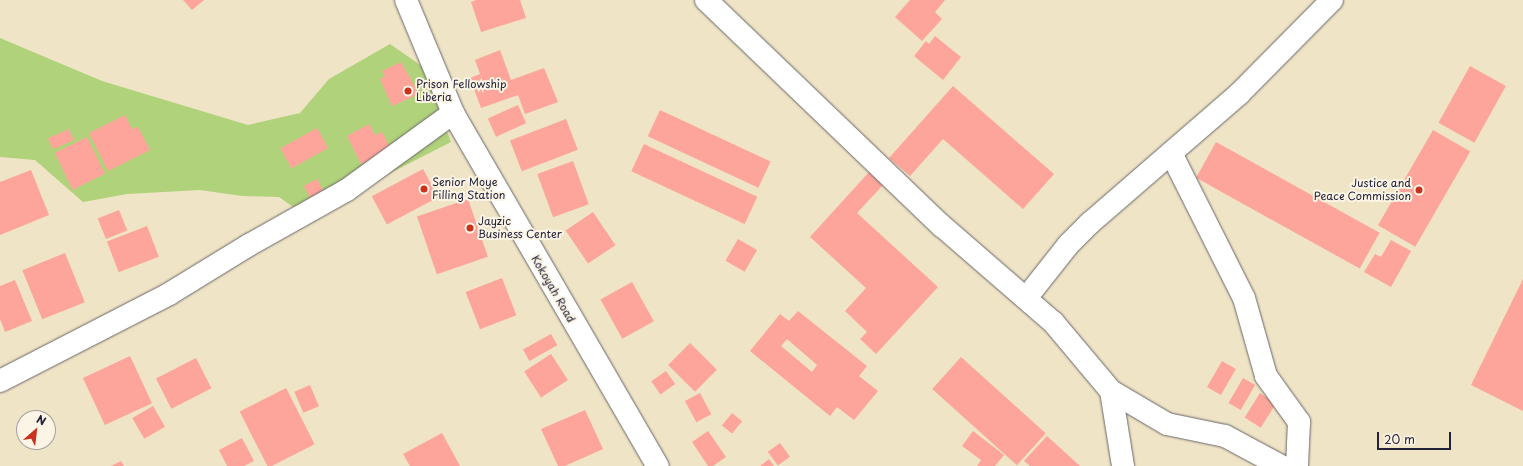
<!DOCTYPE html>
<style>
body{margin:0}
#map{position:relative;width:1523px;height:466px;overflow:hidden;background:#efe4c5;font-family:"Playpen Sans",sans-serif}
div>[style]{position:absolute}
[style*='--x']{left:calc(var(--x)*1px);top:calc(var(--y)*1px);width:calc(var(--w)*1px);rotate:calc(var(--a)*1deg)}
.green>*{inset:0;background:#b0d27a}
.building>*{inset:0;background:#fda59b;transform-origin:0 0}
.roads{filter:drop-shadow(0 0 1px #6a666b) drop-shadow(0 0 1px #6a666b)}
.street>*{height:22px;margin:-11px;padding:0 11px;transform-origin:11px;border-radius:11px;background:#fff}
.dots>*{width:11px;height:11px;translate:-50% -50%;box-sizing:border-box;border:2px solid #fcf5e5;border-radius:50%}
span{translate:-50% -50%;white-space:nowrap;text-align:center;line-height:1.15;-webkit-text-stroke:4px #fcf5e5;paint-order:stroke}
.poi-label{font-size:11px;color:#22223b}
.left{translate:0 -50%;text-align:left}
.right{translate:-100% -50%;text-align:right}
.street-label{font-size:11px;color:#22223b}
.north{position:absolute;left:16px;top:410px;width:40px;height:40px;box-sizing:border-box;background:#fcf5e5;border:1px solid #a5a1a1;border-radius:50%;rotate:28deg;font-size:11px;font-weight:700;line-height:16px;text-align:center;color:#22223b}
.north::after{content:'';display:block;margin:auto;width:14px;height:18px;background:#c8321e;clip-path:polygon(50% 0,100% 100%,50% 72%,0 100%)}
.scale{position:absolute;left:1377px;top:432px;width:74px;height:18px;box-sizing:border-box;border:2px solid #22223b;border-top:0;padding-left:5px;font-size:12px;line-height:14px;white-space:nowrap;color:#22223b;-webkit-text-stroke:3px #fcf5e5;paint-order:stroke}
</style>
<div id="map">
<div class="green">
<i style="clip-path:polygon(0 38px,102px 81px,248px 125px,300px 113px,329px 79px,390px 44px,423px 67px,451px 142px,306px 216px,279px 197px,242px 196px,200px 190px,127px 194px,83px 202px,35px 160px,0 157px)"></i>
</div>
<div class="building">
<i style="clip-path:polygon(183px 0,204px 0,192px 10px)"></i>
<i style="clip-path:polygon(476px 0,520px 0,526px 18px,481px 32px,471px 2px)"></i>
<i style="clip-path:polygon(910px 0,945px 0,935px 12px,942px 19px,922px 41px,895px 17px)"></i>
<i style="clip-path:polygon(935px 36px,961px 57px,943px 80px,914px 56px,926px 41px,929px 44px)"></i>
<i style="clip-path:polygon(500px 50px,511px 80px,544px 68px,558px 102px,525px 114px,518px 95px,481px 108px,470px 78px,480px 74px,475px 60px)"></i>
<i style="clip-path:polygon(401px 62px,419px 94px,392px 106px,380px 79px,385px 77px,382px 71px)"></i>
<i style="left:1470px;top:66px;width:41px;height:65px;rotate:29deg"></i>
<i style="clip-path:polygon(953px 86px,1054px 174px,1023px 209px,943px 139px,910px 176px,889px 158px)"></i>
<i style="left:518px;top:105px;width:20px;height:33px;rotate:66deg"></i>
<i style="left:660px;top:110px;width:122px;height:29px;rotate:25deg"></i>
<i style="clip-path:polygon(125px 115px,132px 129px,138px 127px,150px 150px,108px 171px,89px 133px)"></i>
<i style="left:566px;top:119px;width:33px;height:60px;rotate:69deg"></i>
<i style="clip-path:polygon(369px 124px,375px 135px,382px 132px,391px 149px,361px 164px,347px 136px)"></i>
<i style="left:317px;top:128px;width:23px;height:42px;rotate:61deg"></i>
<i style="left:69px;top:129px;width:12px;height:23px;rotate:66deg"></i>
<i style="left:1433px;top:130px;width:43px;height:110px;rotate:30deg"></i>
<i style="left:87px;top:137px;width:41px;height:36px;rotate:64deg"></i>
<i style="left:1216px;top:142px;width:187px;height:41px;rotate:29deg"></i>
<i style="left:644px;top:144px;width:125px;height:30px;rotate:25deg"></i>
<i style="left:573px;top:161px;width:46px;height:38px;rotate:70deg"></i>
<i style="left:423px;top:169px;width:32px;height:58px;rotate:62deg"></i>
<i style="clip-path:polygon(31px 170px,49px 215px,0 235px,0 182px)"></i>
<i style="clip-path:polygon(869px 172px,883px 185px,857px 213px,938px 287px,876px 354px,860px 339px,867px 332px,845px 311px,866px 288px,810px 237px)"></i>
<i style="left:317px;top:179px;width:15px;height:15px;rotate:62deg"></i>
<i style="left:468px;top:199px;width:61px;height:54px;rotate:71deg"></i>
<i style="left:119px;top:210px;width:22px;height:23px;rotate:68deg"></i>
<i style="left:593px;top:212px;width:40px;height:33px;rotate:56deg"></i>
<i style="left:147px;top:226px;width:33px;height:43px;rotate:69deg"></i>
<i style="left:738px;top:239px;width:22px;height:25px;rotate:30deg"></i>
<i style="clip-path:polygon(1391px 240px,1411px 251px,1391px 287px,1364px 272px,1375px 254px,1381px 257px)"></i>
<i style="left:65px;top:253px;width:53px;height:46px;rotate:68deg"></i>
<i style="left:502px;top:278px;width:40px;height:39px;rotate:69deg"></i>
<i style="clip-path:polygon(1523px 279px,1523px 411px,1471px 385px)"></i>
<i style="clip-path:polygon(15px 280px,32px 321px,5px 332px,0 319px,0 286px)"></i>
<i style="left:632px;top:282px;width:45px;height:36px;rotate:61deg"></i>
<i style="clip-path:polygon(evenodd,798px 311px,867px 366px,859px 376px,878px 391px,854px 420px,837px 407px,830px 416px,750px 351px,780px 314px,789px 321px,798px 311px,787px 339px,817px 365px,812px 372px,781px 346px,787px 339px)"></i>
<i style="left:551px;top:334px;width:13px;height:32px;rotate:61deg"></i>
<i style="left:690px;top:343px;width:38px;height:31px;rotate:45deg"></i>
<i style="left:551px;top:354px;width:31px;height:32px;rotate:57deg"></i>
<i style="left:130px;top:356px;width:52px;height:52px;rotate:65deg"></i>
<i style="left:961px;top:357px;width:114px;height:43px;rotate:42deg"></i>
<i style="left:196px;top:358px;width:34px;height:45px;rotate:63deg"></i>
<i style="left:1222px;top:361px;width:16px;height:30px;rotate:30deg"></i>
<i style="left:666px;top:371px;width:16px;height:18px;rotate:55deg"></i>
<i style="left:1243px;top:378px;width:14px;height:29px;rotate:30deg"></i>
<i style="left:310px;top:385px;width:23px;height:17px;rotate:67deg"></i>
<i style="left:286px;top:388px;width:63px;height:52px;rotate:63deg"></i>
<i style="left:700px;top:393px;width:24px;height:17px;rotate:62deg"></i>
<i style="left:1260px;top:393px;width:19px;height:29px;rotate:32deg"></i>
<i style="left:153px;top:406px;width:24px;height:24px;rotate:60deg"></i>
<i style="clip-path:polygon(585px 410px,603px 449px,565px 466px,558px 466px,541px 429px)"></i>
<i style="left:732px;top:413px;width:13px;height:16px;rotate:39deg"></i>
<i style="clip-path:polygon(708px 431px,726px 457px,713px 466px,708px 466px,692px 442px)"></i>
<i style="clip-path:polygon(973px 431px,1004px 455px,995px 466px,977px 466px,981px 460px,962px 446px)"></i>
<i style="clip-path:polygon(442px 433px,460px 466px,410px 466px,403px 454px)"></i>
<i style="clip-path:polygon(1047px 436px,1080px 466px,1030px 466px,1024px 461px)"></i>
<i style="clip-path:polygon(242px 438px,254px 461px,244px 466px,227px 466px,219px 450px)"></i>
<i style="left:780px;top:443px;width:17px;height:15px;rotate:54deg"></i>
<i style="clip-path:polygon(769px 459px,774px 466px,760px 466px)"></i>
<i style="clip-path:polygon(121px 461px,124px 466px,111px 466px)"></i>
</div>
<div class="roads">
<div class="street">
<i style="--x:406;--y:0;--w:122;--a:67.4"></i>
<i style="--x:453;--y:113;--w:408;--a:59.9"></i>
<i style="--x:706;--y:0;--w:327;--a:43.8"></i>
<i style="--x:942;--y:226;--w:147;--a:40.9"></i>
<i style="--x:1053;--y:322;--w:90;--a:50"></i>
<i style="--x:1111;--y:391;--w:65;--a:30.5"></i>
<i style="--x:1167;--y:424;--w:59;--a:11.7"></i>
<i style="--x:1225;--y:436;--w:64;--a:28.2"></i>
<i style="--x:1171;--y:153;--w:162;--a:63.3"></i>
<i style="--x:1244;--y:298;--w:81;--a:74.2"></i>
<i style="--x:1266;--y:376;--w:57;--a:54.3"></i>
<i style="--x:1299;--y:422;--w:44;--a:92.6"></i>
<i style="--x:1027;--y:297;--w:66;--a:-51.7"></i>
<i style="--x:1068;--y:245;--w:31;--a:-45"></i>
<i style="--x:1090;--y:223;--w:197;--a:-40.9"></i>
<i style="--x:1239;--y:94;--w:132;--a:-45.3"></i>
<i style="--x:0;--y:381;--w:190;--a:-27.2"></i>
<i style="--x:169;--y:294;--w:94;--a:-31.5"></i>
<i style="--x:249;--y:245;--w:112;--a:-29.3"></i>
<i style="--x:347;--y:190;--w:131;--a:-36"></i>
<i style="--x:1111;--y:391;--w:76;--a:80.9"></i>
</div>
</div>
<div class="dots">
<i style="left:408px;top:91px;background:#c8321e"></i>
<i style="left:424px;top:189px;background:#c8321e"></i>
<i style="left:1419px;top:190px;background:#c8321e"></i>
<i style="left:470px;top:228px;background:#c8321e"></i>
</div>
<div class="poi-label">
<span class="left" style="left:416px;top:91px">Prison Fellowship<br>Liberia</span>
<span class="left" style="left:432px;top:189px">Senior Moye<br>Filling Station</span>
<span class="right" style="left:1411px;top:190px">Justice and<br>Peace Commission</span>
<span class="left" style="left:478px;top:228px">Jayzic<br>Business Center</span>
</div>
<div class="street-label">
<span style="left:553px;top:289px;rotate:60deg">Kokoyah Road</span>
</div>
<div class="north">N</div>
<div class="scale">20 m</div>
</div>
